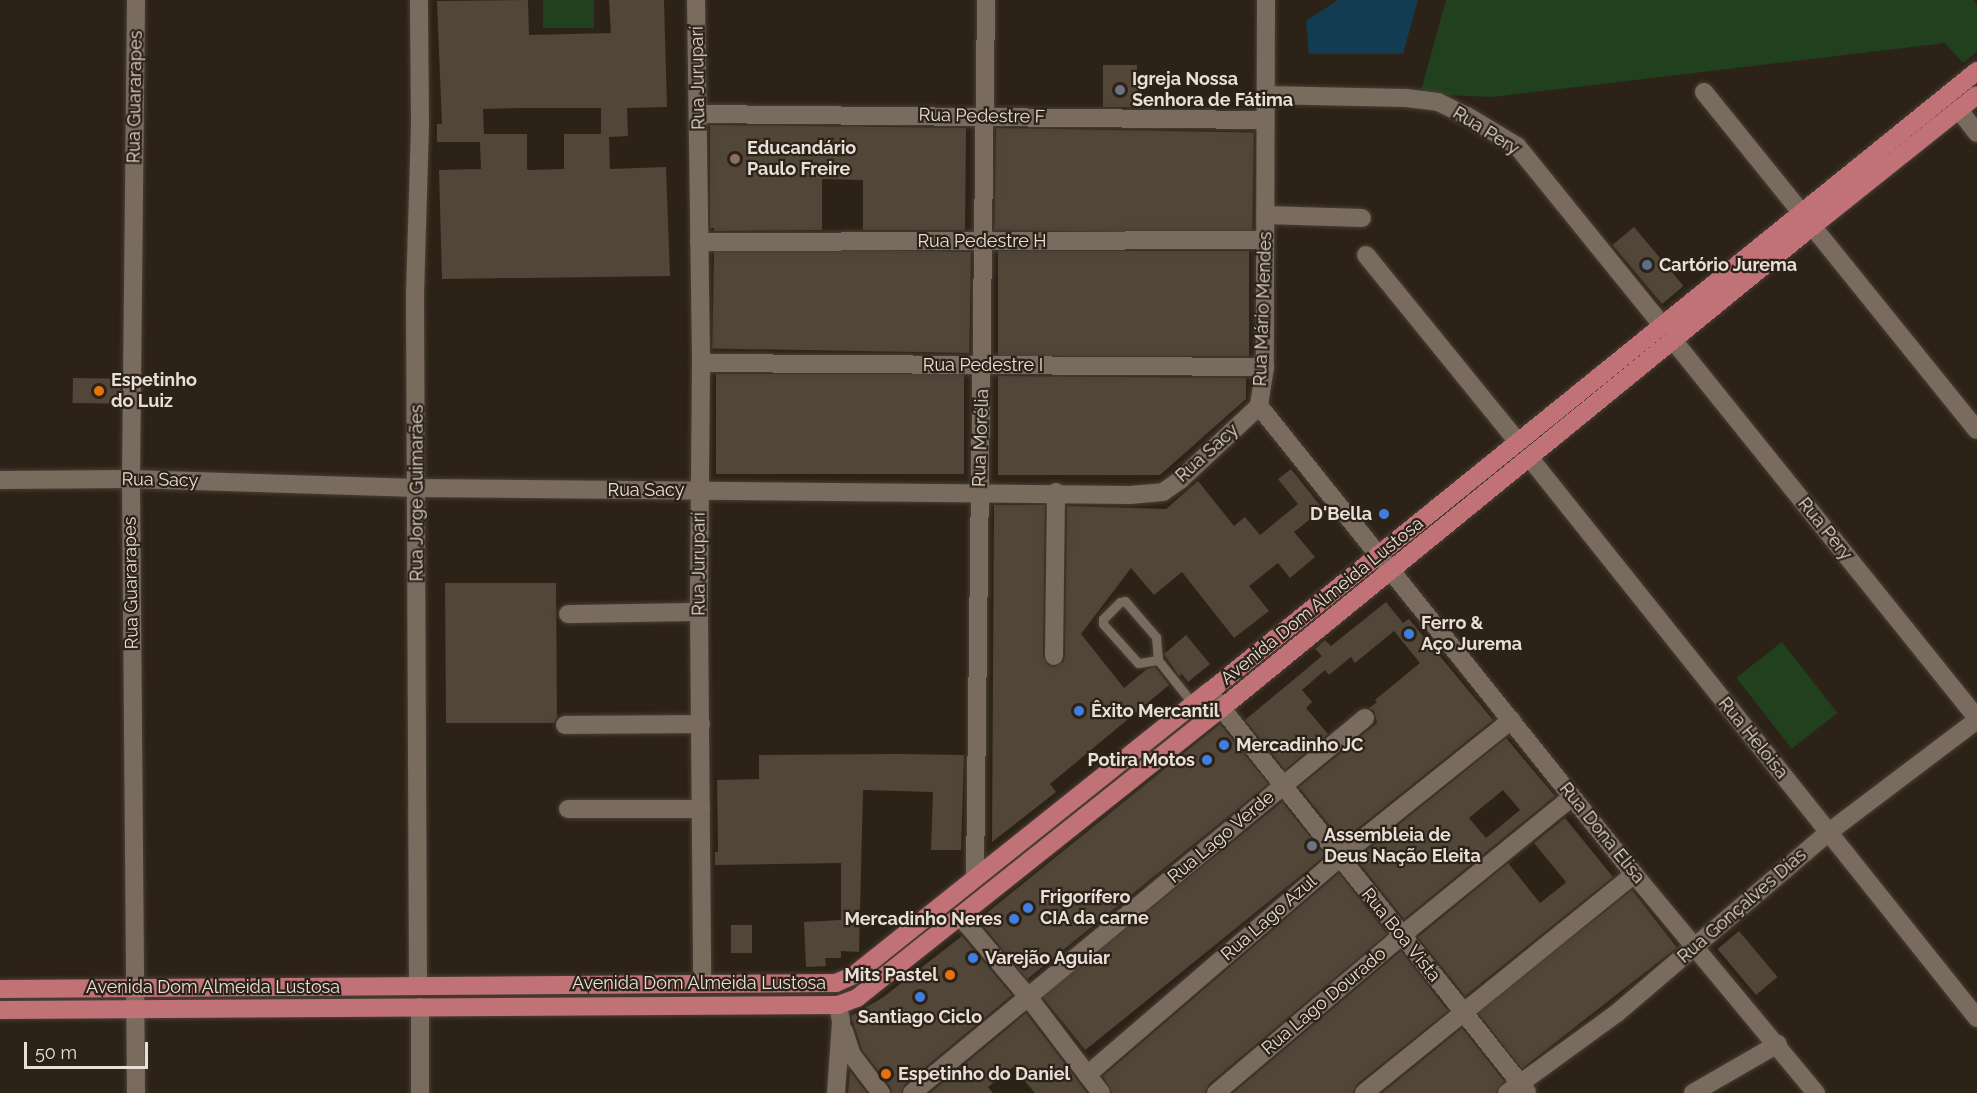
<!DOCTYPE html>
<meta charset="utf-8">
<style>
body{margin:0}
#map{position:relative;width:1977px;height:1093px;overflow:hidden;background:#2d2217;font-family:Raleway,sans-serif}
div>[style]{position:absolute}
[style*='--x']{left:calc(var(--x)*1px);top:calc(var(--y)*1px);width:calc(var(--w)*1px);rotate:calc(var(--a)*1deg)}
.green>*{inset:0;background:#21411e;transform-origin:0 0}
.water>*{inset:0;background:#123c51}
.building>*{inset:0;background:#524639;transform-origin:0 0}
.roads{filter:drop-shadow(0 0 2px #473e36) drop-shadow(0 0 2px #473e36)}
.lane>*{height:9px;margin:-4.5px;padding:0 4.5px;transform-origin:4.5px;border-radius:4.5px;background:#796b5e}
.street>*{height:18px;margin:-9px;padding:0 9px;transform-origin:9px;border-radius:9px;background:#796b5e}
.primary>*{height:18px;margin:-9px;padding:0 9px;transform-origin:9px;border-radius:9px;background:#c07277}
.dots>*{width:16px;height:16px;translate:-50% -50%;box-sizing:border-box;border:3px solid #2d2217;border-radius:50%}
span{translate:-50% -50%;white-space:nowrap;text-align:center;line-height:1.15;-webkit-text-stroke:4.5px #2d2217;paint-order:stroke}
.street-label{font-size:18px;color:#e7dfd8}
.poi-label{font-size:18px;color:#e7dfd8;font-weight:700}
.left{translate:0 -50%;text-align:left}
.right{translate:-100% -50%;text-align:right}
.scale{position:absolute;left:24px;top:1042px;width:124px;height:27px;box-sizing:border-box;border:3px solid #e7dfd8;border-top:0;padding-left:8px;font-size:18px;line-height:21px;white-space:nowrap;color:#e7dfd8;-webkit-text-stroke:4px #2d2217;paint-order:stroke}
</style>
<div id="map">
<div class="green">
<i style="left:543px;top:0;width:51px;height:28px"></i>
<i style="clip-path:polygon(1446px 0,1974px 0,1977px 5px,1977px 52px,1963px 63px,1945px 43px,1492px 97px,1420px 94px)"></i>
<i style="left:1782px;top:642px;width:90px;height:58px;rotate:52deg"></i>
</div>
<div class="water">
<i style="clip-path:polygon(1338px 0,1418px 0,1403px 54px,1309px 54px,1306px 21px)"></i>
</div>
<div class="building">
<i style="clip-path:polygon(evenodd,528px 0,529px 35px,611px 33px,609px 0,664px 0,667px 107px,627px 108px,628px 136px,609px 137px,610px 169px,666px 167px,670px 276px,442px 279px,439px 170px,481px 169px,480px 142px,437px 142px,437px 124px,442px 124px,437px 1px,528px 0,520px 108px,601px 108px,601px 134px,564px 134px,564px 169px,530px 170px,527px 169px,527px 134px,484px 134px,483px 109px,520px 108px)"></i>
<i style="left:1103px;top:65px;width:34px;height:42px"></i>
<i style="clip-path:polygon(710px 125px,966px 128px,965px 230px,863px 230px,863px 180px,822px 179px,822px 230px,714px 231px,714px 228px,710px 228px)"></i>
<i style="left:996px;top:128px;width:258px;height:102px;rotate:1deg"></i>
<i style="left:1634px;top:227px;width:77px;height:28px;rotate:50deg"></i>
<i style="left:1249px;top:251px;width:105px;height:251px;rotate:90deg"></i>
<i style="left:971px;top:252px;width:101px;height:257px;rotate:91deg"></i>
<i style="left:716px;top:374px;width:248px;height:100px"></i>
<i style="clip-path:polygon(998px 376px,1246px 378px,1246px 399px,1160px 475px,998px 475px)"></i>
<i style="left:73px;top:378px;width:48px;height:25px;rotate:1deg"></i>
<i style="clip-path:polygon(1291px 469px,1323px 509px,1294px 532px,1315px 557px,1290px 578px,1278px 563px,1249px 586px,1269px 611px,1234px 638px,1182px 572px,1154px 595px,1131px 568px,1081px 634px,1124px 688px,1147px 669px,1155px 667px,1169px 685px,1050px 784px,1056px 792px,992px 842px,994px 505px,1045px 505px,1043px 656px,1048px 665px,1054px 667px,1063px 662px,1065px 656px,1067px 506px,1166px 509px,1198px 481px,1234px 526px,1245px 517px,1260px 535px,1298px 504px,1278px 479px)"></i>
<i style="clip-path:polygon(445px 583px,556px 583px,557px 717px,554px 723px,446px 723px)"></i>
<i style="clip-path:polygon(1386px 602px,1403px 623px,1409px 619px,1493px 720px,1342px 841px,1299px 787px,1377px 723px,1374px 711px,1369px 708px,1377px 702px,1375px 700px,1420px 663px,1394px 631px,1355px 663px,1351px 657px,1329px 675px,1325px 670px,1302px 690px,1312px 702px,1306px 708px,1328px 734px,1285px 770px,1245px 720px,1322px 656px,1315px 649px,1325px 640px,1331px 646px)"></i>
<i style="clip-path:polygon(1186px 635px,1210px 664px,1188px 682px,1182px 674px,1179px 676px,1164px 654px)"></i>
<i style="left:1220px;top:724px;width:77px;height:311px;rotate:51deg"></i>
<i style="clip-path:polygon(evenodd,1506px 738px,1555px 796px,1404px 919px,1356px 859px,1506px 738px,1503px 790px,1520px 810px,1486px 838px,1469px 818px,1503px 790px)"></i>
<i style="clip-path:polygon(898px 754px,964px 755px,961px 850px,931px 850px,933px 792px,863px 790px,859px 952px,841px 951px,841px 958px,825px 958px,826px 966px,806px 967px,804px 922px,841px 920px,841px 863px,715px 865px,715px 852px,718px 852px,717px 780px,759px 779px,759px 755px)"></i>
<i style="left:1282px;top:802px;width:69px;height:309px;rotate:51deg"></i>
<i style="clip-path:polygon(1565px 818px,1613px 877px,1465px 996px,1418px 937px,1508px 863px,1540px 903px,1563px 885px,1566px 882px,1534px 843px)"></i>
<i style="clip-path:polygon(1339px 873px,1387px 934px,1209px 1084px,1205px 1093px,1112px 1093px,1103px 1076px)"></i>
<i style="left:1632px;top:890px;width:73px;height:197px;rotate:52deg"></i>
<i style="left:731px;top:925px;width:21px;height:28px"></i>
<i style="left:1739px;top:931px;width:60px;height:28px;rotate:50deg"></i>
<i style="clip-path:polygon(962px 936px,1012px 995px,905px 1084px,901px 1093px,892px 1093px,890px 1086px,862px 1050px,851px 1016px,882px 998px)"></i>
<i style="clip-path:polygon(1401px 951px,1448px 1011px,1357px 1084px,1353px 1093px,1233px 1093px)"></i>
<i style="clip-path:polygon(1026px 1013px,1087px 1093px,1035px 1093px,1013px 1067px,988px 1087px,993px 1093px,930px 1093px)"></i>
<i style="clip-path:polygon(1462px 1028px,1504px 1081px,1496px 1093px,1382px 1093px)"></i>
<i style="clip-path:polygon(850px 1071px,867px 1093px,848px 1093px)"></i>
</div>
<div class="roads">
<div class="lane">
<i style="--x:1125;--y:601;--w:48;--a:49.3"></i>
<i style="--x:1156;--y:637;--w:23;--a:85"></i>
<i style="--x:1158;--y:660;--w:20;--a:171"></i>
<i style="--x:1138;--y:663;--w:52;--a:-131.9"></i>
<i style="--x:1103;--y:624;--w:5;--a:-90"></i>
<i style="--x:1103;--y:619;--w:24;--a:-45"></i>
<i style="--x:1120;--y:602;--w:5;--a:-11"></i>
<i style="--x:1158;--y:660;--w:56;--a:51.5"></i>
</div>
<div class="street">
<i style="--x:696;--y:0;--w:363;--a:89.2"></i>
<i style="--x:701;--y:363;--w:249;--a:90.5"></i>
<i style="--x:699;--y:612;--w:371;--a:89.5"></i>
<i style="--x:1266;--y:0;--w:367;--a:90.2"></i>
<i style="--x:1265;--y:367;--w:39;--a:99"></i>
<i style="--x:1259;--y:406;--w:600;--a:51.3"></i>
<i style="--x:1634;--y:874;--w:285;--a:50.3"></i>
<i style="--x:1704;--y:92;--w:434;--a:51.1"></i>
<i style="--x:1265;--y:95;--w:141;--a:1.2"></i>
<i style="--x:1406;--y:98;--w:32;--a:7"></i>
<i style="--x:1438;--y:102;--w:32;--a:26"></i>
<i style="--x:1467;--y:116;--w:58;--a:31"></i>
<i style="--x:1517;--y:146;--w:232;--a:51"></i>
<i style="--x:1959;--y:110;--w:29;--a:52"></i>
<i style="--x:699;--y:114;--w:565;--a:0.61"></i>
<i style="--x:1266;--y:215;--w:96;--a:1.8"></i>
<i style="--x:699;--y:242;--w:566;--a:-0.2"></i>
<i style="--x:1366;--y:255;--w:240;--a:50.9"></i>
<i style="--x:1673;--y:340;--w:485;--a:51.2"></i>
<i style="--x:701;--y:363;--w:564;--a:0.41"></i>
<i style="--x:1529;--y:457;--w:718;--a:51.39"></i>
<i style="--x:0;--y:480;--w:131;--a:-0.4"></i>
<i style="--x:131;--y:479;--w:286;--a:1.8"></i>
<i style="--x:417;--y:488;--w:713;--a:0.56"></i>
<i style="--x:1130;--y:495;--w:33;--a:-5"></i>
<i style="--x:1163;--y:492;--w:21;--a:-35"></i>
<i style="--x:1180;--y:480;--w:108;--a:-43.1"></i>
<i style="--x:568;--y:614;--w:131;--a:-0.9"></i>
<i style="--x:1054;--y:656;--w:164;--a:-89.3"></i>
<i style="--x:1212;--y:696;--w:506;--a:51.5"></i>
<i style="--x:565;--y:725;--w:136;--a:-0.4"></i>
<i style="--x:568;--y:809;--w:133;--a:0"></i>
<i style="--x:975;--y:877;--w:877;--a:-89.28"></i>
<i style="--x:960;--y:916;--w:107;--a:49.9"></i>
<i style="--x:1029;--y:998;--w:119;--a:52.8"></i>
<i style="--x:418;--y:986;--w:692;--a:-90.25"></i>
<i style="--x:415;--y:294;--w:171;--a:-88.3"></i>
<i style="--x:420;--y:123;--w:123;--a:-90.5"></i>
<i style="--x:420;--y:1007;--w:86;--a:90"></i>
<i style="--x:844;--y:1031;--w:25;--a:72"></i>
<i style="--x:852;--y:1055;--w:48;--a:52.7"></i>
<i style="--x:1087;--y:1075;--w:333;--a:-40.7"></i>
<i style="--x:1339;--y:858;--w:221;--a:-38.7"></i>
<i style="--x:136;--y:1093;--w:614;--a:-90.47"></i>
<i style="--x:131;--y:479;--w:479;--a:-89.4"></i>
<i style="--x:836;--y:1093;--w:72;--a:-86"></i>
<i style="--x:841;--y:1021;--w:16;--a:-101"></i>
<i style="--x:912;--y:1093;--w:588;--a:-39.62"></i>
<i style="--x:1216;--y:1093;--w:243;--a:-40.3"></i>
<i style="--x:1401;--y:936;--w:220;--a:-39.1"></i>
<i style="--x:1364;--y:1093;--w:348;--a:-39"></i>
<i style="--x:1507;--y:1093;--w:136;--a:-36"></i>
<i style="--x:1617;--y:1013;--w:279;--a:-40.5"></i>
<i style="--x:1829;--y:832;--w:186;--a:-37.1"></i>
<i style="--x:1693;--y:1093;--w:98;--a:-30"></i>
</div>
<div class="primary">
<i style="--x:0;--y:989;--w:836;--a:-0.41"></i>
<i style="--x:836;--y:983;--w:20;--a:-24"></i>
<i style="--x:854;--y:975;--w:454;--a:-38.6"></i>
<i style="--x:1209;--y:692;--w:988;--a:-38.96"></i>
<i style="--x:0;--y:1010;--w:838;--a:-0.34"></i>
<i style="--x:838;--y:1005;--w:20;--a:-20"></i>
<i style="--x:857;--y:998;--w:466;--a:-38.5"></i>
<i style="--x:1222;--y:708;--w:764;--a:-39.21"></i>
<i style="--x:1814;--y:225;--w:208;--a:-38.6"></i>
</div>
</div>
<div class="dots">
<i style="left:1120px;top:90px;background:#6b7280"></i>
<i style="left:735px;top:159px;background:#8d6e63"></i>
<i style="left:1647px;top:265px;background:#5c6f8a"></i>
<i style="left:99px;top:391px;background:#e8710a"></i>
<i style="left:1384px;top:514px;background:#3f7fe0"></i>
<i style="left:1409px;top:634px;background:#3f7fe0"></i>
<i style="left:1079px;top:711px;background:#3f7fe0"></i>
<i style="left:1224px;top:745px;background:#3f7fe0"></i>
<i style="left:1207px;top:760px;background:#3f7fe0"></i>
<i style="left:1312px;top:846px;background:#6b7280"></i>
<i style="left:1028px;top:908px;background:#3f7fe0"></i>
<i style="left:1014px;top:919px;background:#3f7fe0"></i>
<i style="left:973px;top:958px;background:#3f7fe0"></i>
<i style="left:950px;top:975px;background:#e8710a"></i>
<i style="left:920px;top:997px;background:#3f7fe0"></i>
<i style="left:886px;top:1074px;background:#e8710a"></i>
</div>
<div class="street-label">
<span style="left:698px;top:78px;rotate:-91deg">Rua Juruparí</span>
<span style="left:135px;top:97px;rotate:-89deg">Rua Guararapes</span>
<span style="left:982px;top:116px;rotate:1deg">Rua Pedestre F</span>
<span style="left:1486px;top:131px;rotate:32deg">Rua Pery</span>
<span style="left:982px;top:241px">Rua Pedestre H</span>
<span style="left:1263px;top:309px;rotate:-88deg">Rua Mário Mendes</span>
<span style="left:983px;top:365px">Rua Pedestre I</span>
<span style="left:981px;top:438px;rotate:-88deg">Rua Morélia</span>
<span style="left:1207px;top:453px;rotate:-42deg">Rua Sacy</span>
<span style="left:160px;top:480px;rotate:1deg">Rua Sacy</span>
<span style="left:646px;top:490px">Rua Sacy</span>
<span style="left:417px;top:493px;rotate:-90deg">Rua Jorge Guimarães</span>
<span style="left:1825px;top:529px;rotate:51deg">Rua Pery</span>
<span style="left:699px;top:564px;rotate:-90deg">Rua Juruparí</span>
<span style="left:131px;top:583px;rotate:-91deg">Rua Guararapes</span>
<span style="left:1322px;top:601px;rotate:-39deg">Avenida Dom Almeida Lustosa</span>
<span style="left:1753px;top:738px;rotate:51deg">Rua Heloisa</span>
<span style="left:1602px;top:833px;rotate:51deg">Rua Dona Elisa</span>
<span style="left:1221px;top:837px;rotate:-40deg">Rua Lago Verde</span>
<span style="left:1742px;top:906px;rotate:-41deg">Rua Gonçalves Días</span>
<span style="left:1269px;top:918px;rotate:-41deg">Rua Lago Azul</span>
<span style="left:1401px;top:935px;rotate:51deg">Rua Boa Vista</span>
<span style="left:699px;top:983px">Avenida Dom Almeida Lustosa</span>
<span style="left:213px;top:987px">Avenida Dom Almeida Lustosa</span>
<span style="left:1324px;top:1001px;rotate:-40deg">Rua Lago Dourado</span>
</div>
<div class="poi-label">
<span class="left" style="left:1132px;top:90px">Igreja Nossa<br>Senhora de Fátima</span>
<span class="left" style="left:747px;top:159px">Educandário<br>Paulo Freire</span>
<span class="left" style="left:1659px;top:265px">Cartório Jurema</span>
<span class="left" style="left:111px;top:391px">Espetinho<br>do Luiz</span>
<span class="right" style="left:1372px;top:514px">D'Bella</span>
<span class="left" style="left:1421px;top:634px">Ferro &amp;<br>Aço Jurema</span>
<span class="left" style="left:1091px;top:711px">Êxito Mercantil</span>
<span class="left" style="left:1236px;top:745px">Mercadinho JC</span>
<span class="right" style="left:1195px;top:760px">Potira Motos</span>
<span class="left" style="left:1324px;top:846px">Assembleia de<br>Deus Nação Eleita</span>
<span class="left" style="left:1040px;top:908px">Frigorífero<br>CIA da carne</span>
<span class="right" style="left:1002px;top:919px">Mercadinho Neres</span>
<span class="left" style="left:985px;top:958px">Varejão Aguiar</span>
<span class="right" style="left:938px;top:975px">Mits Pastel</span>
<span style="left:920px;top:1017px">Santiago Ciclo</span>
<span class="left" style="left:898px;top:1074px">Espetinho do Daniel</span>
</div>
<div class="scale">50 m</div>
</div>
